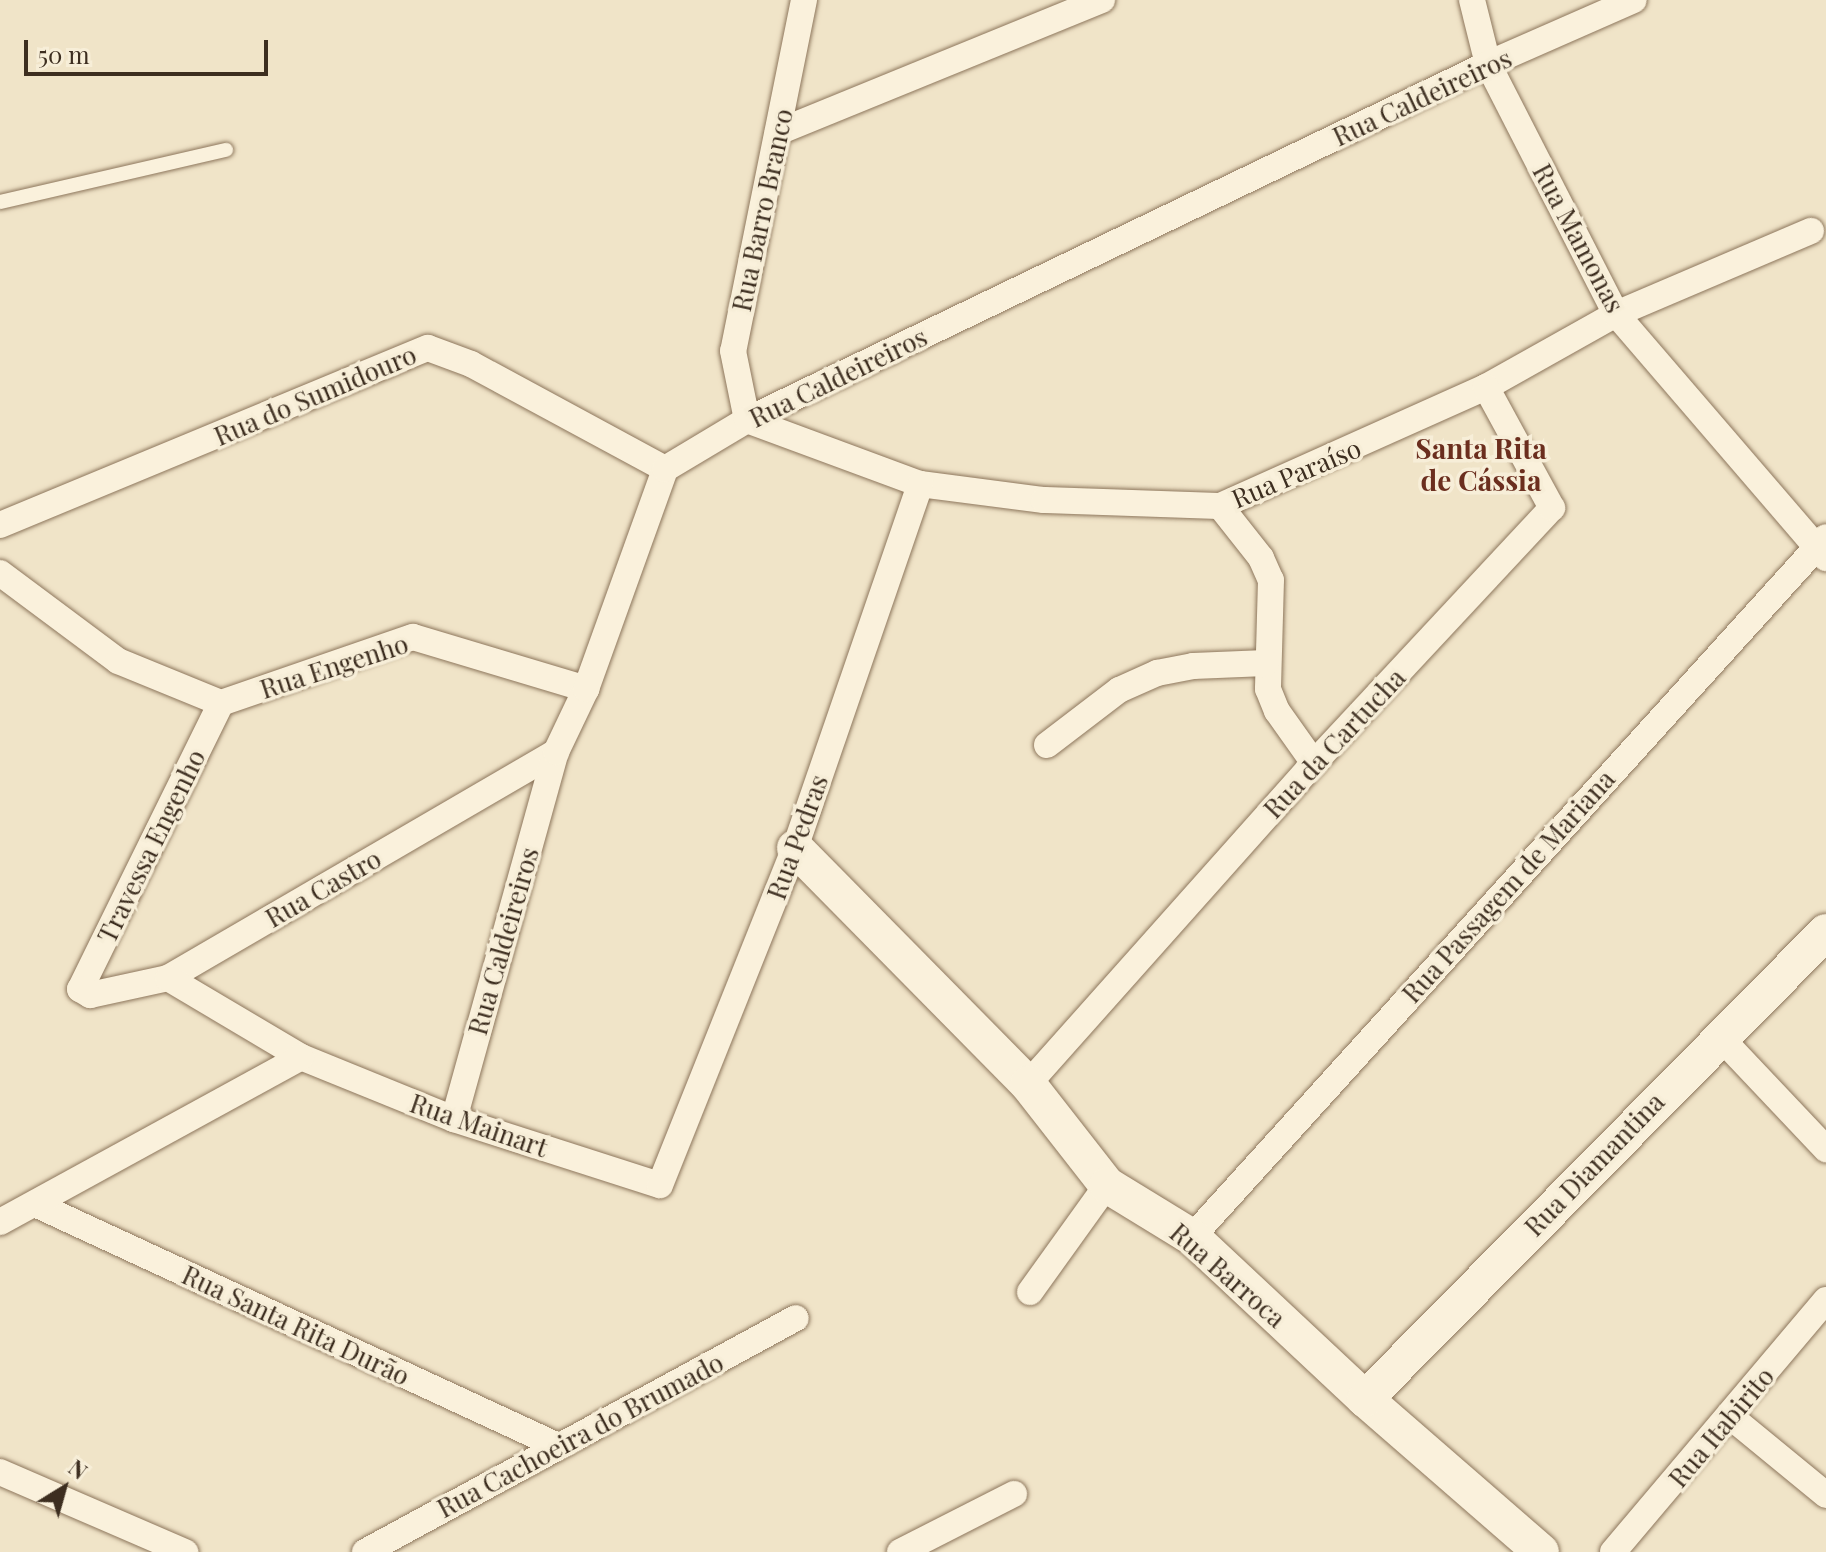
<!DOCTYPE html>
<meta charset="utf-8">
<style>
body{margin:0}
#map{position:relative;width:1826px;height:1552px;overflow:hidden;background:#f0e4c8;font-family:"Playfair Display",serif}
div>[style]{position:absolute}
[style*='--x']{left:calc(var(--x)*1px);top:calc(var(--y)*1px);width:calc(var(--w)*1px);rotate:calc(var(--a)*1deg)}
.roads{filter:drop-shadow(0 0 2px #8d765c) drop-shadow(0 0 2px #8d765c)}
.lane>*{height:14px;margin:-7px;padding:0 7px;transform-origin:7px;border-radius:7px;background:#faf1dc}
.street>*{height:26px;margin:-13px;padding:0 13px;transform-origin:13px;border-radius:13px;background:#faf1dc}
.secondary>*{height:36px;margin:-18px;padding:0 18px;transform-origin:18px;border-radius:18px;background:#faf1dc}
span{translate:-50% -50%;white-space:nowrap;text-align:center;line-height:1.15;-webkit-text-stroke:7px #f7eed8;paint-order:stroke}
.street-label{font-size:26px;color:#3d2e20}
.neighbourhood-label{font-size:28px;color:#6b2e1e;font-weight:700}
.north{position:absolute;left:24px;top:1448px;width:80px;height:80px;-webkit-text-stroke:6px #f7eed8;paint-order:stroke;rotate:37deg;font-size:22px;font-weight:700;line-height:32px;text-align:center;color:#3d2e20}
.north::after{content:'';display:block;margin:auto;width:28px;height:36px;background:#3d2e20;clip-path:polygon(50% 0,100% 100%,50% 72%,0 100%)}
.scale{position:absolute;left:24px;top:40px;width:244px;height:36px;box-sizing:border-box;border:4px solid #3d2e20;border-top:0;padding-left:10px;font-size:24px;line-height:28px;white-space:nowrap;color:#3d2e20;-webkit-text-stroke:6px #f7eed8;paint-order:stroke}
</style>
<div id="map">
<div class="roads">
<div class="lane">
<i style="--x:0;--y:202;--w:232;--a:-13"></i>
</div>
<div class="street">
<i style="--x:804;--y:0;--w:358;--a:101.4"></i>
<i style="--x:733;--y:351;--w:70;--a:78.5"></i>
<i style="--x:747;--y:420;--w:184;--a:20.3"></i>
<i style="--x:920;--y:484;--w:125;--a:7.4"></i>
<i style="--x:1044;--y:500;--w:176;--a:2"></i>
<i style="--x:1220;--y:506;--w:291;--a:-24.1"></i>
<i style="--x:1486;--y:387;--w:149;--a:-29.3"></i>
<i style="--x:1616;--y:314;--w:212;--a:-23.1"></i>
<i style="--x:1472;--y:0;--w:66;--a:76"></i>
<i style="--x:1488;--y:64;--w:281;--a:62.9"></i>
<i style="--x:1616;--y:314;--w:322;--a:49.3"></i>
<i style="--x:778;--y:132;--w:350;--a:-22.2"></i>
<i style="--x:1220;--y:506;--w:66;--a:51.7"></i>
<i style="--x:1261;--y:558;--w:24;--a:66"></i>
<i style="--x:1271;--y:580;--w:109;--a:91.6"></i>
<i style="--x:1268;--y:689;--w:24;--a:68"></i>
<i style="--x:1277;--y:711;--w:64;--a:54.6"></i>
<i style="--x:0;--y:525;--w:463;--a:-22.5"></i>
<i style="--x:428;--y:348;--w:46;--a:20.4"></i>
<i style="--x:471;--y:364;--w:221;--a:28.4"></i>
<i style="--x:0;--y:573;--w:147;--a:36.7"></i>
<i style="--x:118;--y:661;--w:111;--a:22.2"></i>
<i style="--x:221;--y:703;--w:319;--a:116.2"></i>
<i style="--x:80;--y:989;--w:12;--a:31"></i>
<i style="--x:90;--y:995;--w:80;--a:-12.3"></i>
<i style="--x:168;--y:978;--w:449;--a:-30.2"></i>
<i style="--x:221;--y:703;--w:203;--a:-19"></i>
<i style="--x:413;--y:637;--w:181;--a:16.7"></i>
<i style="--x:1047;--y:745;--w:91;--a:-37.4"></i>
<i style="--x:1119;--y:690;--w:42;--a:-24.1"></i>
<i style="--x:1157;--y:673;--w:37;--a:-11"></i>
<i style="--x:1193;--y:666;--w:73;--a:-2.4"></i>
<i style="--x:168;--y:978;--w:155;--a:30.7"></i>
<i style="--x:301;--y:1057;--w:165;--a:22.1"></i>
<i style="--x:454;--y:1119;--w:216;--a:17.8"></i>
<i style="--x:660;--y:1185;--w:363;--a:-68.2"></i>
<i style="--x:795;--y:848;--w:385;--a:-71"></i>
<i style="--x:1719;--y:1036;--w:156;--a:46.6"></i>
<i style="--x:1028;--y:1084;--w:430;--a:-48.3"></i>
<i style="--x:1314;--y:763;--w:349;--a:-47"></i>
<i style="--x:1552;--y:508;--w:138;--a:-118.6"></i>
<i style="--x:454;--y:1119;--w:381;--a:-74.5"></i>
<i style="--x:556;--y:752;--w:70;--a:-64.5"></i>
<i style="--x:586;--y:689;--w:234;--a:-70.2"></i>
<i style="--x:665;--y:469;--w:96;--a:-30.9"></i>
<i style="--x:747;--y:420;--w:822;--a:-25.66"></i>
<i style="--x:1488;--y:64;--w:159;--a:-23.7"></i>
<i style="--x:35;--y:1204;--w:576;--a:24.83"></i>
<i style="--x:0;--y:1222;--w:343;--a:-28.7"></i>
<i style="--x:1192;--y:1237;--w:944;--a:-47.83"></i>
<i style="--x:1030;--y:1292;--w:132;--a:-54.3"></i>
<i style="--x:1731;--y:1417;--w:123;--a:39.4"></i>
<i style="--x:0;--y:1472;--w:202;--a:23.4"></i>
<i style="--x:365;--y:1552;--w:490;--a:-28.5"></i>
<i style="--x:900;--y:1552;--w:128;--a:-27"></i>
<i style="--x:1613;--y:1552;--w:330;--a:-49.8"></i>
</div>
<div class="secondary">
<i style="--x:795;--y:848;--w:332;--a:45.4"></i>
<i style="--x:1028;--y:1084;--w:128;--a:52"></i>
<i style="--x:1107;--y:1185;--w:100;--a:31.5"></i>
<i style="--x:1192;--y:1237;--w:237;--a:43.1"></i>
<i style="--x:1365;--y:1399;--w:233;--a:41"></i>
<i style="--x:1365;--y:1399;--w:656;--a:-45.37"></i>
</div>
</div>
<div class="street-label">
<span style="left:1422px;top:97px;rotate:-25deg">Rua Caldeireiros</span>
<span style="left:762px;top:210px;rotate:-78deg">Rua Barro Branco</span>
<span style="left:1579px;top:238px;rotate:62deg">Rua Mamonas</span>
<span style="left:838px;top:377px;rotate:-26deg">Rua Caldeireiros</span>
<span style="left:315px;top:395px;rotate:-23deg">Rua do Sumidouro</span>
<span style="left:1296px;top:473px;rotate:-23deg">Rua Paraíso</span>
<span style="left:334px;top:666px;rotate:-18deg">Rua Engenho</span>
<span style="left:1334px;top:743px;rotate:-47deg">Rua da Cartucha</span>
<span style="left:797px;top:837px;rotate:-70deg">Rua Pedras</span>
<span style="left:151px;top:846px;rotate:-64deg">Travessa Engenho</span>
<span style="left:1508px;top:886px;rotate:-48deg">Rua Passagem de Mariana</span>
<span style="left:323px;top:888px;rotate:-30deg">Rua Castro</span>
<span style="left:503px;top:941px;rotate:-74deg">Rua Caldeireiros</span>
<span style="left:479px;top:1125px;rotate:19deg">Rua Mainart</span>
<span style="left:1594px;top:1164px;rotate:-46deg">Rua Diamantina</span>
<span style="left:1228px;top:1275px;rotate:41deg">Rua Barroca</span>
<span style="left:296px;top:1325px;rotate:25deg">Rua Santa Rita Durão</span>
<span style="left:1721px;top:1427px;rotate:-50deg">Rua Itabirito</span>
<span style="left:580px;top:1435px;rotate:-28deg">Rua Cachoeira do Brumado</span>
</div>
<div class="neighbourhood-label">
<span style="left:1481px;top:464px">Santa Rita<br>de Cássia</span>
</div>
<div class="north">N</div>
<div class="scale">50 m</div>
</div>
